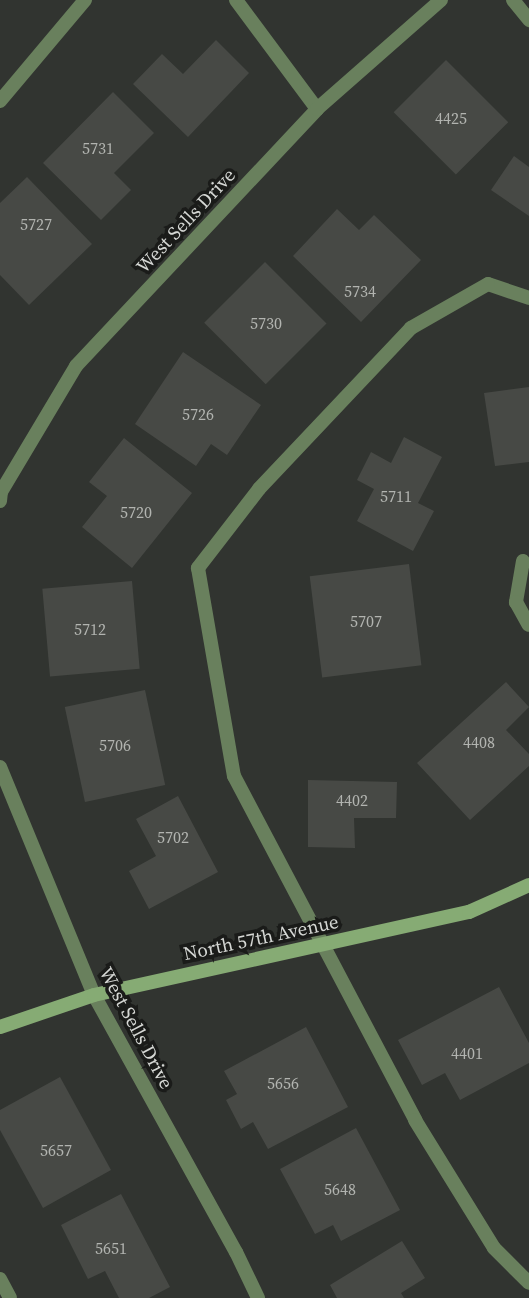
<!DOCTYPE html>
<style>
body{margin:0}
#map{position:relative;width:529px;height:1298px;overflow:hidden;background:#313430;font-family:"Source Serif 4",serif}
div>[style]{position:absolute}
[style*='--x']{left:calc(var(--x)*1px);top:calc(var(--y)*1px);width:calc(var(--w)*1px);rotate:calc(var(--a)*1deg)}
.building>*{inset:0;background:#474945;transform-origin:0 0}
.lane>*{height:14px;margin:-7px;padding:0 7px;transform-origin:7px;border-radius:7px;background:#69805d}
.street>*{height:14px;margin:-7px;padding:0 7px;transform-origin:7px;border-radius:7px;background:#69805d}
.secondary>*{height:14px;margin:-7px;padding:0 7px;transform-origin:7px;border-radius:7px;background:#86ab74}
span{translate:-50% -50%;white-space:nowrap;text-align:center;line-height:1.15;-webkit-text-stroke:7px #1a1b19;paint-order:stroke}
.number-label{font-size:16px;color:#b2b4b0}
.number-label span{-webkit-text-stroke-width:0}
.street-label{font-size:19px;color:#d5d7d4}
</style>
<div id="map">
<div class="building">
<i style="clip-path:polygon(216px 40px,249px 73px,188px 137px,133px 84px,162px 54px,183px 74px)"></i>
<i style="left:446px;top:60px;width:88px;height:74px;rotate:45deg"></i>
<i style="clip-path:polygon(113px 92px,154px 133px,114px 173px,131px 190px,101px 220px,43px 163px)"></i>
<i style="clip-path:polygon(514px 156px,529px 167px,529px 216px,491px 190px)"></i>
<i style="clip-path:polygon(27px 177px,92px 244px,29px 305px,0 275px,0 203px)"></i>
<i style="clip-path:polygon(337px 209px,359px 230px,374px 215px,421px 260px,361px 322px,293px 256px)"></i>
<i style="left:265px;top:262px;width:87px;height:86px;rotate:45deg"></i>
<i style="clip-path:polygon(183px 352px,261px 405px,227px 455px,211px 444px,196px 466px,135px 424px)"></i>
<i style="clip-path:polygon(529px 387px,529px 462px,495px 466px,484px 393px)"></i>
<i style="clip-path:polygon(404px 437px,442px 457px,418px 503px,434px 511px,413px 551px,357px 521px,374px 489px,357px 480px,371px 452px,391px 463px)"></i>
<i style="clip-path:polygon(124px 438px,192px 493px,132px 568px,82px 527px,107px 496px,89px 482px)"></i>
<i style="left:409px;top:564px;width:102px;height:100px;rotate:83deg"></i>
<i style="left:132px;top:581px;width:88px;height:90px;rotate:85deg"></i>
<i style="clip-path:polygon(506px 682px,529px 707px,506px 730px,529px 754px,529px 766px,470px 820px,417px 763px)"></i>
<i style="left:145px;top:690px;width:97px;height:82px;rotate:78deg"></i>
<i style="clip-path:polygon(308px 780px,397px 782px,396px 818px,354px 818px,355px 848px,308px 847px)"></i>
<i style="clip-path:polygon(178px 796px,218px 872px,149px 909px,129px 871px,156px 856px,136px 819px)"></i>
<i style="clip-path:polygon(499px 987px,529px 1043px,529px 1063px,460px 1100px,445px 1073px,422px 1085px,398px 1040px)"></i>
<i style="clip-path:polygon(306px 1027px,348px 1107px,268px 1149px,253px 1122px,241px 1129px,226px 1100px,237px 1094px,224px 1071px)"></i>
<i style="clip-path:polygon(60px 1077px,111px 1170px,43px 1208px,0 1130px,0 1110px)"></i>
<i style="clip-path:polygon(356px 1128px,400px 1210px,341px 1241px,333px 1225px,315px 1234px,280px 1169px)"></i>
<i style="clip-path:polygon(121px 1194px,170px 1287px,149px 1298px,119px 1298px,105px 1271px,88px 1279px,61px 1225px)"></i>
<i style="clip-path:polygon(402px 1241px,425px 1278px,401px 1293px,404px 1298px,337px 1298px,330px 1285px)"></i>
</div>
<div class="lane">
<i style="--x:236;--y:0;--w:136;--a:53.4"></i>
<i style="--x:0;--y:101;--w:132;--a:-49.9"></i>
<i style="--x:529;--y:298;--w:43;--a:-161.1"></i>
<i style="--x:488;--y:284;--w:89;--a:150.3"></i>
<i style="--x:411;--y:328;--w:221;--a:133.4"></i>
<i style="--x:259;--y:489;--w:100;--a:127.7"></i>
<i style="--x:198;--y:568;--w:211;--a:80.2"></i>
<i style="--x:234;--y:776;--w:389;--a:62.2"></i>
<i style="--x:415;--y:1120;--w:150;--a:58.3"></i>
<i style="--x:494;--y:1248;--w:49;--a:45"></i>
<i style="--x:0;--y:1279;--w:21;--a:62"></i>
</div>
<div class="street">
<i style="--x:513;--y:0;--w:26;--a:51"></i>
<i style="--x:0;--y:501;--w:9;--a:-84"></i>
<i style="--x:1;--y:492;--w:147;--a:-59.2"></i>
<i style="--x:76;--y:366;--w:352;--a:-46.8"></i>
<i style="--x:317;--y:109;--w:165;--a:-41.3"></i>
<i style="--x:523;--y:561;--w:42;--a:99.7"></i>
<i style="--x:516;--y:602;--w:26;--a:61"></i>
<i style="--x:0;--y:767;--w:247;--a:67.6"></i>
<i style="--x:94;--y:995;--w:294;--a:61.1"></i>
<i style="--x:236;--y:1252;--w:51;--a:64.4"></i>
</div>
<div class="secondary">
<i style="--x:0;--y:1027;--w:99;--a:-18.8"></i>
<i style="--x:94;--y:995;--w:384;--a:-12.5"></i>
<i style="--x:469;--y:912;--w:66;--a:-24.2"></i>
</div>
<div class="number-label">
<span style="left:451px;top:118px">4425</span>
<span style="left:98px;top:148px">5731</span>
<span style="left:36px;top:224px">5727</span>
<span style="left:360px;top:291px">5734</span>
<span style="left:266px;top:323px">5730</span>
<span style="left:198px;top:414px">5726</span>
<span style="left:396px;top:496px">5711</span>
<span style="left:136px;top:512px">5720</span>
<span style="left:366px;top:621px">5707</span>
<span style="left:90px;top:629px">5712</span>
<span style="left:479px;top:742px">4408</span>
<span style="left:115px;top:745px">5706</span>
<span style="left:352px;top:800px">4402</span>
<span style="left:173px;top:837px">5702</span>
<span style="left:467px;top:1053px">4401</span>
<span style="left:283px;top:1083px">5656</span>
<span style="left:56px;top:1150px">5657</span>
<span style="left:340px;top:1189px">5648</span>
<span style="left:111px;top:1248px">5651</span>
</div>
<div class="street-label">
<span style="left:186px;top:221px;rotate:-47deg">West Sells Drive</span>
<span style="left:261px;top:938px;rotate:-12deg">North 57th Avenue</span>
<span style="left:136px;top:1028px;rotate:62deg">West Sells Drive</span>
</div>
</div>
